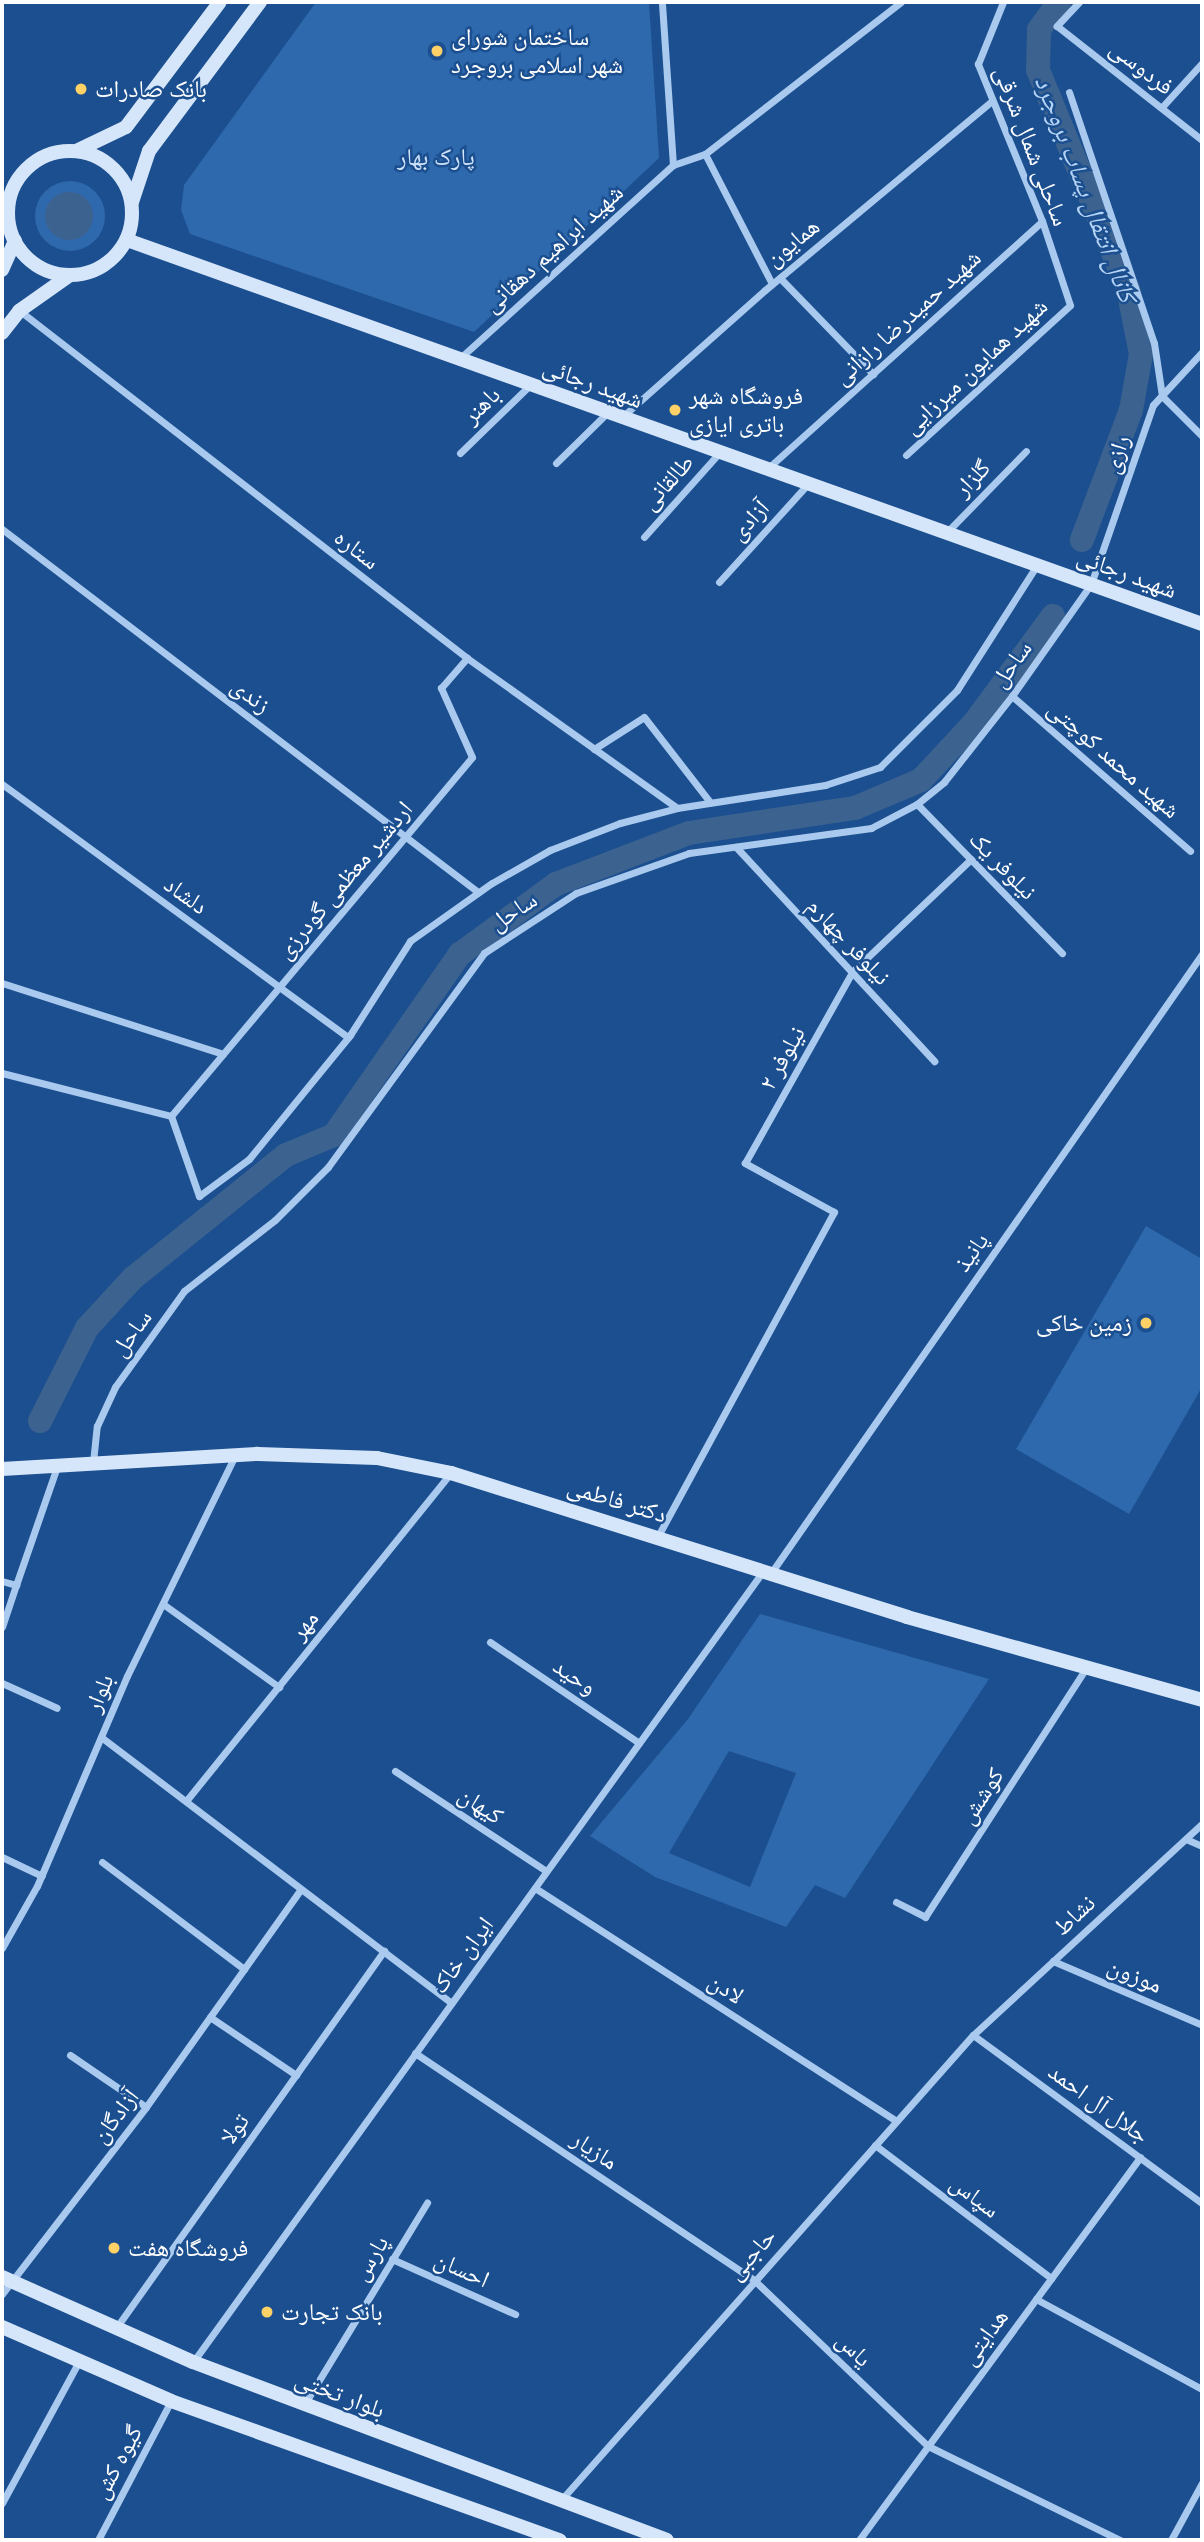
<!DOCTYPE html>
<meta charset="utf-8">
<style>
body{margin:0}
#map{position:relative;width:1204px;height:2542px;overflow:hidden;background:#1b4f8f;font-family:"IBM Plex Sans","Noto Naskh Arabic",sans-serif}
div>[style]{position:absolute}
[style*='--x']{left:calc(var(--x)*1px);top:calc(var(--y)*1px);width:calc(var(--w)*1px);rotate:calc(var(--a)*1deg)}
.green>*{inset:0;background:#2e69ad}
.round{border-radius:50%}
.water>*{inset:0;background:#3c6290}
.canal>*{height:24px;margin:-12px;padding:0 12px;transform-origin:12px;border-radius:12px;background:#3c6290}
.street>*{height:7px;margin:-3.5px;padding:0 3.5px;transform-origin:3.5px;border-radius:3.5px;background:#a9c9ee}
.secondary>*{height:14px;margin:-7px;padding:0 7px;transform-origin:7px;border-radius:7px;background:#d6e6fa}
.secondary>.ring{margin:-7px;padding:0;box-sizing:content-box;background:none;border:14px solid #d6e6fa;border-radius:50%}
.dots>*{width:19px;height:19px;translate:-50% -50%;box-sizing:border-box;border:4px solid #1b4f8f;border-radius:50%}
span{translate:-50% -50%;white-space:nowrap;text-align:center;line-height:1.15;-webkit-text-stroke:5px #1b4f8f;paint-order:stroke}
.poi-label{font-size:24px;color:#fff}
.left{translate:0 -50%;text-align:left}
.right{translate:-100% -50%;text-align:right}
.street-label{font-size:24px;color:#fff}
.park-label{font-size:24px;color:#cfe3fa}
.water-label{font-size:26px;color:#b5d3f5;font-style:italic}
.frame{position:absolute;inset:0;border:4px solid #fff;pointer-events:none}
</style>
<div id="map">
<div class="green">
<i style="clip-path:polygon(316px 2px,649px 2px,659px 158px,474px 332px,190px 234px,181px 210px,184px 185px)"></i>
<i class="round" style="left:35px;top:181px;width:70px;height:70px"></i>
<i style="clip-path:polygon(1146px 1226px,1202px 1259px,1202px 1387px,1129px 1514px,1016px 1449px)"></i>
<i style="clip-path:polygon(evenodd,760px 1614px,989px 1679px,845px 1898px,815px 1885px,786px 1927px,655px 1877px,590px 1836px,688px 1719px,760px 1614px,729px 1751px,796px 1773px,750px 1887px,669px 1853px,729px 1751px)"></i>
</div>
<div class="water">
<i class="round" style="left:45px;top:192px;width:48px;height:48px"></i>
</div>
<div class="canal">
<i style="--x:1059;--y:2;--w:34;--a:126"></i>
<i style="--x:1039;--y:30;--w:40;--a:91.4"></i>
<i style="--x:1038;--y:70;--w:237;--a:67.7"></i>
<i style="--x:1128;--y:289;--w:66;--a:78.7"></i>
<i style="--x:1141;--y:354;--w:57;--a:100.1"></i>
<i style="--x:1131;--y:410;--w:139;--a:110.7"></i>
<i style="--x:40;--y:1421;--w:104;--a:-63.2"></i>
<i style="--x:87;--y:1328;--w:68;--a:-47.4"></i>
<i style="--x:133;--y:1278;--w:196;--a:-38.8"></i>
<i style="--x:286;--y:1155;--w:52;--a:-22.6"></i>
<i style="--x:334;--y:1135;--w:221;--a:-55.2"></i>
<i style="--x:460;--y:954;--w:119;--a:-36.1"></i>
<i style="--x:556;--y:884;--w:142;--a:-21"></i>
<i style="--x:689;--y:833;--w:168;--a:-8.6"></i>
<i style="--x:855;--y:808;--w:72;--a:-23"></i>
<i style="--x:921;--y:780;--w:78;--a:-47.1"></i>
<i style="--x:974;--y:723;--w:133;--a:-53.6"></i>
</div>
<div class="street">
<i style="--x:1079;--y:2;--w:33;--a:133"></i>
<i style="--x:1057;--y:26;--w:184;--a:38.2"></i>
<i style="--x:1069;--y:92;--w:265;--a:71.3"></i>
<i style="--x:1154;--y:343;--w:54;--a:81.4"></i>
<i style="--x:1162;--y:396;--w:57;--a:45"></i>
<i style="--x:1162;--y:107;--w:59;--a:-47.7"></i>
<i style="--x:705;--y:154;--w:146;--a:62.7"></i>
<i style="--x:673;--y:165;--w:34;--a:-19"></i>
<i style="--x:705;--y:154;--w:248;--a:-37.8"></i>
<i style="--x:780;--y:278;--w:134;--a:45.9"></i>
<i style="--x:20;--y:311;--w:566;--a:37.82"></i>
<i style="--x:467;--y:658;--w:258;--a:35.5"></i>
<i style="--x:459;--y:359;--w:289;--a:-42.2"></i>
<i style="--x:673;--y:165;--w:163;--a:-93.9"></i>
<i style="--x:622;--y:417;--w:191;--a:-41.6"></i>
<i style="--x:765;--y:290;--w:295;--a:-39.8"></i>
<i style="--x:460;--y:453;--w:98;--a:-44.2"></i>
<i style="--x:906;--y:455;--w:222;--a:-42.4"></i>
<i style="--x:1070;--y:305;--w:89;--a:-108.4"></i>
<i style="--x:1042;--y:221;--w:170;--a:-112.2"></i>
<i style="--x:978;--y:64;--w:67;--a:-68"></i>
<i style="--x:556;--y:463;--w:71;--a:-44.4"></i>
<i style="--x:767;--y:469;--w:370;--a:-42"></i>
<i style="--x:2;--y:529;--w:599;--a:37.33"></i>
<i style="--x:947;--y:532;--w:113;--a:-45.7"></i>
<i style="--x:644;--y:537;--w:114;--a:-48.2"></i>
<i style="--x:719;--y:582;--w:132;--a:-47.8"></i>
<i style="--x:1012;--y:696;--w:236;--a:41"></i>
<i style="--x:594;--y:749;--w:59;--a:-32.6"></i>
<i style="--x:644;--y:717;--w:108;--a:52.2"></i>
<i style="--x:2;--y:784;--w:429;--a:36.2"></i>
<i style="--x:917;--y:804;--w:208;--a:45.8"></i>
<i style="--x:736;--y:847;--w:292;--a:47.2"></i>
<i style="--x:2;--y:983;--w:232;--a:17.8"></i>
<i style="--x:2;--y:1073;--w:174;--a:14.3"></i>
<i style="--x:171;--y:1116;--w:85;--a:70.7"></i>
<i style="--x:199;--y:1196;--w:62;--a:-36.5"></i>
<i style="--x:249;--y:1159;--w:160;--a:-50.8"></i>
<i style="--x:350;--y:1035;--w:112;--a:-57.4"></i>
<i style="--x:410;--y:941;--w:100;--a:-35.3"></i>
<i style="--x:492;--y:883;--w:67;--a:-29.6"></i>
<i style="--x:550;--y:850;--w:75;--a:-21.1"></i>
<i style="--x:620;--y:823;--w:59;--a:-14.7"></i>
<i style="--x:677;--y:808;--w:150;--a:-8.8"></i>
<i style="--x:825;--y:785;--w:58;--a:-18.1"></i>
<i style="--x:880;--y:767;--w:109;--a:-45"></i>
<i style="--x:957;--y:690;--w:148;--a:-57.4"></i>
<i style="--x:171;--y:1116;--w:468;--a:-50"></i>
<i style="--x:472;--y:757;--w:76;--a:-114.2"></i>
<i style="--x:441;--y:688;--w:40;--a:-49"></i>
<i style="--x:93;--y:1462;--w:36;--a:-84"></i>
<i style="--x:97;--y:1426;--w:43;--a:-65.2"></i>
<i style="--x:115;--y:1387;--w:118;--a:-54.3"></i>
<i style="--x:184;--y:1291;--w:115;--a:-38"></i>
<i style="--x:275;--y:1220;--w:75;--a:-45"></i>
<i style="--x:328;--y:1167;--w:265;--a:-53.9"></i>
<i style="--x:484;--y:953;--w:110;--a:-33.1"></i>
<i style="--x:576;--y:893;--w:120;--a:-19.5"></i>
<i style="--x:689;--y:853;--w:184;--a:-7.8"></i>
<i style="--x:871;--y:828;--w:52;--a:-27.6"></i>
<i style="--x:917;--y:804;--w:35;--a:-39"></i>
<i style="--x:944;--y:782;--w:110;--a:-51.7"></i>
<i style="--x:1012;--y:696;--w:137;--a:-54.8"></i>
<i style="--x:1091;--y:584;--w:189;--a:-70.9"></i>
<i style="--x:1153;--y:405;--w:72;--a:-47.2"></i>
<i style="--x:658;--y:1536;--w:369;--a:-61.5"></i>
<i style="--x:834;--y:1212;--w:102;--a:-151.2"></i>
<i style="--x:745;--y:1163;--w:219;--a:-60.7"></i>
<i style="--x:852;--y:972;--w:164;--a:-43.5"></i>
<i style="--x:771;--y:1573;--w:754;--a:-55.15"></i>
<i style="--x:2;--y:1581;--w:15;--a:16"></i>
<i style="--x:16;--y:1585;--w:128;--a:-70.9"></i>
<i style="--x:163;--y:1604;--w:143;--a:35.6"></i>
<i style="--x:2;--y:1627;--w:44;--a:-71.6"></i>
<i style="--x:490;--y:1642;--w:180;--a:34.1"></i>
<i style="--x:2;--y:1683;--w:60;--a:24.4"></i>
<i style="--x:101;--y:1737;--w:440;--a:37.2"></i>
<i style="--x:395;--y:1771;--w:181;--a:33.5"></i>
<i style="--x:186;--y:1801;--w:422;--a:-51.1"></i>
<i style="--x:1186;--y:1839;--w:17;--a:24"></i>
<i style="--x:2;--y:1857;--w:44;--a:25.4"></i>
<i style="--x:102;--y:1862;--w:178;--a:37"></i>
<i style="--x:535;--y:1888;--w:430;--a:32.8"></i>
<i style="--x:896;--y:1902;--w:33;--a:27"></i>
<i style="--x:925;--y:1917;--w:297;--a:-57.1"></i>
<i style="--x:2;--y:1948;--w:71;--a:-60.6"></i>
<i style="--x:37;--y:1886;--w:228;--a:-66.8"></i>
<i style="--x:127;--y:1676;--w:245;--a:-63.9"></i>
<i style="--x:1053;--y:1961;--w:162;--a:23.2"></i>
<i style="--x:210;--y:2017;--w:104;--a:34"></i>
<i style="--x:973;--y:2035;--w:284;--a:36.3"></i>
<i style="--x:415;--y:2053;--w:408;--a:33.8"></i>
<i style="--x:754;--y:2280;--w:240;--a:43.7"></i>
<i style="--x:928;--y:2446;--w:214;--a:26.1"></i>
<i style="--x:70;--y:2055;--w:92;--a:34.4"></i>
<i style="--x:875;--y:2145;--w:221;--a:37.1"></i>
<i style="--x:392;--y:2259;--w:135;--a:24.1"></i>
<i style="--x:2;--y:2294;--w:236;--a:-52.4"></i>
<i style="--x:146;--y:2107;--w:267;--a:-54.6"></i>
<i style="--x:1036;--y:2299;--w:189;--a:28.5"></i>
<i style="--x:116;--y:2328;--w:463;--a:-54.6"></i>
<i style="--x:193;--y:2362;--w:975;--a:-54.22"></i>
<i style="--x:304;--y:2405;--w:237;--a:-58.7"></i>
<i style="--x:561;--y:2500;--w:621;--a:-48.46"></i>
<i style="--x:973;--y:2035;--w:311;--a:-42.7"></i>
<i style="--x:2;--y:2503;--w:162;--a:-61.5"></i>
<i style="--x:98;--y:2540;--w:157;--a:-62.3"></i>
<i style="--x:859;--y:2540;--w:475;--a:-53.7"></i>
<i style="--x:1171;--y:2540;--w:65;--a:-61.5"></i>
</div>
<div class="secondary">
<i style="--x:76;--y:151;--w:55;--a:-25.6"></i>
<i style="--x:126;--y:127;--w:156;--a:-53.1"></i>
<i class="ring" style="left:8px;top:151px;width:110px;height:110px"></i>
<i style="--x:132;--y:202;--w:54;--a:-71.6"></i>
<i style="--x:149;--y:151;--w:186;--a:-53.3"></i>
<i style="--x:127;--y:240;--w:1142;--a:19.66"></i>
<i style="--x:2;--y:270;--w:32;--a:-66"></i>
<i style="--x:2;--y:333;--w:28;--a:-52"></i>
<i style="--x:19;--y:311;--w:62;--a:-35.2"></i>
<i style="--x:2;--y:1469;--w:256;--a:-3.4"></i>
<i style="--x:258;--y:1454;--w:119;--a:1.9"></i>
<i style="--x:377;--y:1458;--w:76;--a:11.5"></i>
<i style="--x:451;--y:1473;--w:478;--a:17.5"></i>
<i style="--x:907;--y:1617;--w:306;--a:15.7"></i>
<i style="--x:2;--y:2277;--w:209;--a:24"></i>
<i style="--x:193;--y:2362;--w:506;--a:20.58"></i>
<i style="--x:2;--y:2327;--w:184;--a:23.6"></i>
<i style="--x:171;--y:2401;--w:413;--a:19.7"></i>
</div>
<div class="dots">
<i style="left:437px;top:51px;background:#ffd166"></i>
<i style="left:81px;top:89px;background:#ffd166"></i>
<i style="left:675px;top:410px;background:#ffd166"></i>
<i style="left:1146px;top:1323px;background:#ffd166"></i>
<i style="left:114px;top:2248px;background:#ffd166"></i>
<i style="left:267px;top:2312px;background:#ffd166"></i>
</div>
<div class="poi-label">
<span class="left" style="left:451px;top:51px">ساختمان شورای<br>شهر اسلامی بروجرد</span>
<span class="left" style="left:95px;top:89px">بانک صادرات</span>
<span class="left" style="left:689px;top:410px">فروشگاه شهر<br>باتری ایازی</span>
<span class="right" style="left:1132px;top:1323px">زمین خاکی</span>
<span class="left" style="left:128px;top:2248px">فروشگاه هفت</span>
<span class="left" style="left:281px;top:2312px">بانک تجارت</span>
</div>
<div class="street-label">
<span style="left:1142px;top:67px;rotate:38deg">فردوسی</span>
<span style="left:1032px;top:146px;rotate:69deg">ساحلی شمال شرقی</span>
<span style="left:792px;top:242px;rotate:-39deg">همایون</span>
<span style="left:553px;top:248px;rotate:-42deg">شهید ابراهیم دهقانی</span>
<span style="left:907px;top:317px;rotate:-42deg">شهید حمیدرضا رازانی</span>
<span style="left:975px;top:366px;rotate:-43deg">شهید همایون میرزایی</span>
<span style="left:593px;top:383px;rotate:20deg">شهید رجائی</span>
<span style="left:481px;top:405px;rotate:-44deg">باهنر</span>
<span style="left:1116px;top:454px;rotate:-71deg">رازی</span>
<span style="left:972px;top:478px;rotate:-46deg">گلزار</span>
<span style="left:667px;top:482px;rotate:-48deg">طالقانی</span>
<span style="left:749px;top:520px;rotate:-47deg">آزادی</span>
<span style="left:357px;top:549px;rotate:38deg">ستاره</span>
<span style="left:1127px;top:573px;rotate:20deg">شهید رجائی</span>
<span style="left:1011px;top:664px;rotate:-54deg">ساحل</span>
<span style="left:251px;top:695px;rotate:37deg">زندی</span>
<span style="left:1114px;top:759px;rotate:41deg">شهید محمد کوچتی</span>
<span style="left:1003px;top:865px;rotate:46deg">نیلوفر یک</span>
<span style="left:344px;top:880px;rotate:-50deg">اردشیر معظمی گودرزی</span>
<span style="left:186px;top:895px;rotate:36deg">دلشاد</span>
<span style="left:513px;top:911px;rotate:-33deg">ساحل</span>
<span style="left:849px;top:941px;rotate:47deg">نیلوفر چهارم</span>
<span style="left:782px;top:1058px;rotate:-61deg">نیلوفر ۲</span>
<span style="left:971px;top:1252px;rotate:-55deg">پانیذ</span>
<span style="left:131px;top:1333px;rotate:-54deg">ساحل</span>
<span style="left:617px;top:1500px;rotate:17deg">دکتر فاطمی</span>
<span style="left:304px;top:1625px;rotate:-51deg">مهر</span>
<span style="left:575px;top:1676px;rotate:34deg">وحید</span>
<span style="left:99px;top:1693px;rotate:-67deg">بلوار</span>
<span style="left:981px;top:1796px;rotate:-57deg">کوشش</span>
<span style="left:481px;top:1805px;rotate:34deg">کیهان</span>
<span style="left:1074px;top:1915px;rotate:-43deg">نشاط</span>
<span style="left:462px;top:1955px;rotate:-54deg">ایران خاک</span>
<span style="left:1135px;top:1975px;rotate:23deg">موزون</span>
<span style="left:726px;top:1988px;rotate:33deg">لادن</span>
<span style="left:1099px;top:2103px;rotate:36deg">جلال آل احمد</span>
<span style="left:115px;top:2116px;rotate:-53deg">آزادگان</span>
<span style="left:234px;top:2129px;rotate:-54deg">تولا</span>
<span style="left:595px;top:2150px;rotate:34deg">مازیار</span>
<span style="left:975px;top:2196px;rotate:37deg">سپاس</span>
<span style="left:751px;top:2254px;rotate:-48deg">حاجبی</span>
<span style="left:370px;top:2258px;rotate:-59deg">پارس</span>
<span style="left:462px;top:2269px;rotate:24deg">احسان</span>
<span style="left:984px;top:2337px;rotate:-54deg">هدایتی</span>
<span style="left:854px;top:2349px;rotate:44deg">یاس</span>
<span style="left:340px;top:2394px;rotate:21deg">بلوار تختی</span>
<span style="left:117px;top:2462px;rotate:-62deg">گیوه کش</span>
</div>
<div class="park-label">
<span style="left:436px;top:157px">پارک بهار</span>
</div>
<div class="water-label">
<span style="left:1086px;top:189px;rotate:69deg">کانال انتقال پساب بروجرد</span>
</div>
<div class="frame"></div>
</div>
